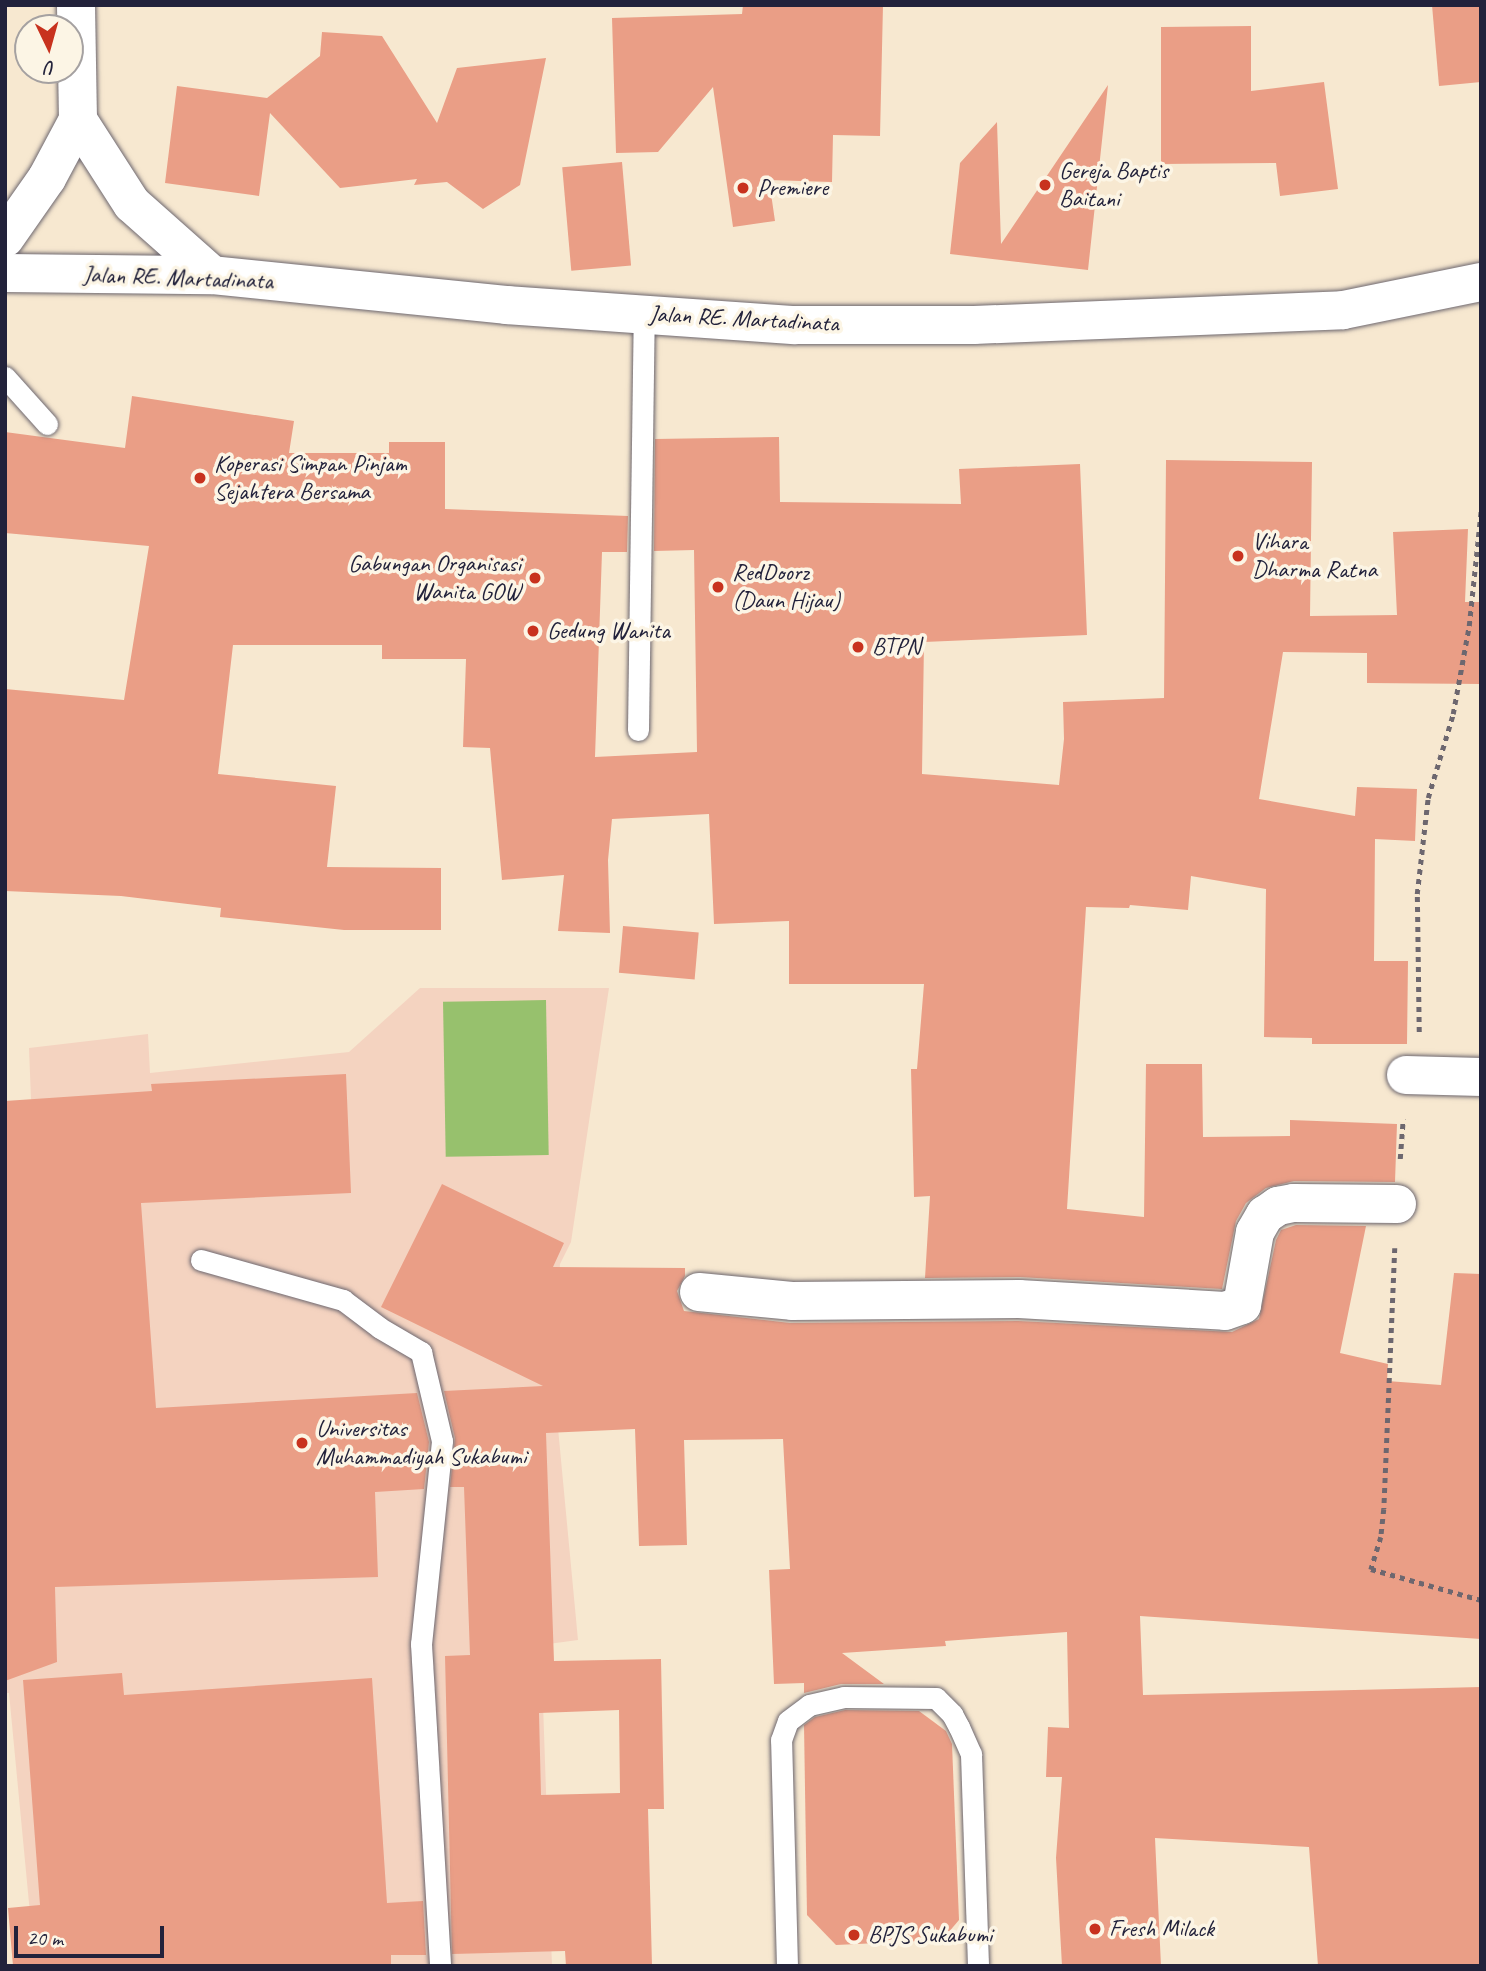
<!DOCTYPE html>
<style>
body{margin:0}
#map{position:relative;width:1486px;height:1971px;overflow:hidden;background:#f7e8d0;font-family:Caveat,sans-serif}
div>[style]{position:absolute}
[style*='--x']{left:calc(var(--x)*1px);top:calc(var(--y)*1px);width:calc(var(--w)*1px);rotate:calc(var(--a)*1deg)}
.built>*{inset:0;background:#f4d3c0}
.green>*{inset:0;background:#97c16d;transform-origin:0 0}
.building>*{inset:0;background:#ea9e86;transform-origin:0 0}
.path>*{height:4.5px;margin-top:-2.25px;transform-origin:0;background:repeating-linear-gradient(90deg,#6d676f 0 5px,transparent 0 10px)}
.roads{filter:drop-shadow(0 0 2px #6d676f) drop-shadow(0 0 2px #6d676f)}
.service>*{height:21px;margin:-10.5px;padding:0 10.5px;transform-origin:10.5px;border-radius:10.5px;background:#fff}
.minor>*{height:38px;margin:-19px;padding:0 19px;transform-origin:19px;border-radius:19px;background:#fff}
.secondary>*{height:38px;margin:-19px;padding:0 19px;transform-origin:19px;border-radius:19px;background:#fff}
.trunk>*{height:38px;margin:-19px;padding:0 19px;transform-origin:19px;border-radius:19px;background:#fff}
.dots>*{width:19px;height:19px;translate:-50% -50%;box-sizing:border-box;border:4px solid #fcf5e5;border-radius:50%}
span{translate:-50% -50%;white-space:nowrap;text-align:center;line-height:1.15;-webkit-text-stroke:7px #fcf5e5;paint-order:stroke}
.poi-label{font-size:24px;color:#22223b}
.left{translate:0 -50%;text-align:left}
.right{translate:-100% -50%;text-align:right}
.street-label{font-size:24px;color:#22223b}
.frame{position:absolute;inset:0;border:7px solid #22223b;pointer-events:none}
.north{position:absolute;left:14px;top:14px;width:70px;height:70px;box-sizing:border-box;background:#fcf5e5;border:2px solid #a5a1a1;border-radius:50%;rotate:175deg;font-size:19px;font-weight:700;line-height:28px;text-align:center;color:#22223b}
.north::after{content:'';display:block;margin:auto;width:24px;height:32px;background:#c8321e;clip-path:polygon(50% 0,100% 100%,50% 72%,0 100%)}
.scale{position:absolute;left:14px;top:1926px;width:150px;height:32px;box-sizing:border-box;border:4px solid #22223b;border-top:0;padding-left:9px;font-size:21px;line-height:24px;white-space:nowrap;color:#22223b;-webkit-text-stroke:5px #fcf5e5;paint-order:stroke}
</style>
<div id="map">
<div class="built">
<i style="clip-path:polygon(420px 988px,609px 988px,571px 1242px,560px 1264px,553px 1375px,578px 1640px,541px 1645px,552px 1966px,35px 1966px,9px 1693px,5px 1693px,5px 1518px,47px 1511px,29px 1048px,148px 1034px,150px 1073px,349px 1052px)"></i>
</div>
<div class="green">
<i style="left:546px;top:1000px;width:155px;height:103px;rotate:89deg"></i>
</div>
<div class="building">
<i style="clip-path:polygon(743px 5px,883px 5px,880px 136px,833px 135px,832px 182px,769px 180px,775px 221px,733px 227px,713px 87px,658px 152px,616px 153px,612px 18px,742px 14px)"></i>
<i style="clip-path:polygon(1432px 5px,1481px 5px,1481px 82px,1439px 86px)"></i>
<i style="clip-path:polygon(1251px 26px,1251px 91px,1324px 82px,1338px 189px,1280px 196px,1276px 163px,1161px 164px,1161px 27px)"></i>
<i style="clip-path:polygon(322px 32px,382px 36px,437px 123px,457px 68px,546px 58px,520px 185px,483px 209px,447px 182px,414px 185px,417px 179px,340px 188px,270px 113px,259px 196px,165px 183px,177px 86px,267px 98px,320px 56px)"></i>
<i style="clip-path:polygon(1108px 85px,1088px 270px,950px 254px,960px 163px,997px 122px,1001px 244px)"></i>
<i style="left:622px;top:162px;width:104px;height:60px;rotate:85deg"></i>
<i style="clip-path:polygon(132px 396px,294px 421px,289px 453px,389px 453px,389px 442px,445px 442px,445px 509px,628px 516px,627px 552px,602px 552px,595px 757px,697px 752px,694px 550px,654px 551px,655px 439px,779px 437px,780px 502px,961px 504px,959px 469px,1080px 464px,1087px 635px,924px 642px,922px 774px,1059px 785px,1064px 739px,1063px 702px,1164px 698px,1166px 460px,1312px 462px,1310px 616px,1397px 615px,1393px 532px,1468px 529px,1465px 602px,1481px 602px,1481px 684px,1367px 683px,1367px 653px,1283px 652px,1259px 799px,1355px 816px,1357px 787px,1417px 789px,1415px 841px,1375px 839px,1374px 961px,1408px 961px,1407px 1044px,1312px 1044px,1312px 1038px,1264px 1037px,1266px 889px,1191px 876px,1188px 910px,1130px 905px,1129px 908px,1086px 907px,1067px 1209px,1144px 1217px,1146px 1064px,1202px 1064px,1203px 1137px,1290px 1136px,1290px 1120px,1397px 1124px,1395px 1182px,1294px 1181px,1266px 1188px,1246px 1203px,1236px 1221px,1222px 1289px,1020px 1277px,925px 1278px,930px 1196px,914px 1197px,911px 1069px,917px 1069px,924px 984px,789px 984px,789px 921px,714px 924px,709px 814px,612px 819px,608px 860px,610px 933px,558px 931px,564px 875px,502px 880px,490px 748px,463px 747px,466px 659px,382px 659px,382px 645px,233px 645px,218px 774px,336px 786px,327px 867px,441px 868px,441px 930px,344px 930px,220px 917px,221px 908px,121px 896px,5px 891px,5px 689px,124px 700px,149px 546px,5px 533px,5px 432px,125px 448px)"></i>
<i style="left:623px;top:926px;width:76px;height:47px;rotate:5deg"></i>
<i style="clip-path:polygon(346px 1074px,351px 1193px,141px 1203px,156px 1408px,417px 1393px,429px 1442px,424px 1489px,375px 1492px,378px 1577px,55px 1587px,57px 1662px,5px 1681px,5px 1101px,152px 1091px,151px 1084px)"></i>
<i style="clip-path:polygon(evenodd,442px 1184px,564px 1243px,553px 1267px,685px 1268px,685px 1276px,677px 1291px,684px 1311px,790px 1323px,1018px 1321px,1232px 1332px,1259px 1319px,1276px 1240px,1281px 1230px,1296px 1225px,1366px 1226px,1340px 1353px,1388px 1364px,1387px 1381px,1441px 1385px,1454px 1273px,1481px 1274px,1481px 1639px,1140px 1616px,1143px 1695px,1481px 1687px,1481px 1966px,1318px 1966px,1309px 1847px,1155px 1838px,1161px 1966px,1062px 1966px,1056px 1858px,1062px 1777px,1046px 1777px,1048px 1727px,1069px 1728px,1067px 1632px,945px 1641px,946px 1646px,842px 1653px,884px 1684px,841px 1684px,804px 1693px,804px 1683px,774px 1684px,769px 1570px,790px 1569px,783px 1439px,684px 1440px,687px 1545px,639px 1546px,635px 1429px,546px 1433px,554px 1661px,661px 1659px,664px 1809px,648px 1809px,652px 1966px,566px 1966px,565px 1951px,452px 1954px,445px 1656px,470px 1655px,464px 1487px,450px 1487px,455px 1438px,444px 1391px,543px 1386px,381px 1307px,442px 1184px,619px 1710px,620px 1793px,541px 1795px,539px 1713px,619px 1710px)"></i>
<i style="clip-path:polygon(122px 1673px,124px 1695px,372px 1678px,387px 1903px,423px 1901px,426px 1955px,391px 1955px,391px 1966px,13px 1966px,8px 1908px,40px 1905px,23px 1680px)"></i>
<i style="clip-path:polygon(845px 1710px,919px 1711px,946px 1731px,952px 1744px,959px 1920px,942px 1940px,836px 1945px,807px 1915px,804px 1725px,815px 1717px)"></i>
</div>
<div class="path">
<i style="--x:1419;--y:1032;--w:138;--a:-90.8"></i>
<i style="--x:1417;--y:894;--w:97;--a:-83.5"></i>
<i style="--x:1428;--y:798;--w:88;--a:-73.4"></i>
<i style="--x:1453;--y:714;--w:89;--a:-79.7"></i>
<i style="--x:1469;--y:626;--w:117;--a:-84.1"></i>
<i style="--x:1400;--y:1159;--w:40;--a:-85.7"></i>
<i style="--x:1395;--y:1248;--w:261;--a:92.4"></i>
<i style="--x:1384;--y:1509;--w:28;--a:96"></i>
<i style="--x:1381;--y:1537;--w:34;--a:107"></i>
<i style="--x:1371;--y:1569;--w:114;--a:15.7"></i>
</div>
<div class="roads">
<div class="service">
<i style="--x:5;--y:377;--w:63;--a:48.2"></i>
<i style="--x:638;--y:730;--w:416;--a:-89.2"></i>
<i style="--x:201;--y:1260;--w:148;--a:15.7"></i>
<i style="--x:343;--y:1300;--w:46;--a:37.1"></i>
<i style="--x:380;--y:1328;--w:48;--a:30.3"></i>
<i style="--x:421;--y:1352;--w:91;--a:76.7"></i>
<i style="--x:442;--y:1441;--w:204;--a:95.9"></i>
<i style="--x:421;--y:1644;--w:323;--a:86.6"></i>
<i style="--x:787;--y:1966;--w:226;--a:-91.5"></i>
<i style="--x:781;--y:1740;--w:20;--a:-70"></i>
<i style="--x:788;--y:1721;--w:26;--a:-37"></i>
<i style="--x:809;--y:1705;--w:36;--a:-13"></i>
<i style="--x:844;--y:1697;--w:92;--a:0.6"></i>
<i style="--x:936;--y:1698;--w:23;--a:45"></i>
<i style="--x:952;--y:1714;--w:15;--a:62"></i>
<i style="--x:959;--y:1727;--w:30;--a:66"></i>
<i style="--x:971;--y:1754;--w:212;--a:88.1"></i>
</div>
<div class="minor">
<i style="--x:1406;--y:1075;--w:75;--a:1.5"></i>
<i style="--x:699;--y:1292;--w:93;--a:5.5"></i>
<i style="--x:792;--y:1301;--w:227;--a:-0.5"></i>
<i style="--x:1019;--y:1299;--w:206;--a:3.3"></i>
<i style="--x:1225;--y:1311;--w:18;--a:-19"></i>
<i style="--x:1242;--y:1305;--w:74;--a:-79.9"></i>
<i style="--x:1255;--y:1232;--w:20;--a:-60"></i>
<i style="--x:1265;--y:1215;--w:16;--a:-35"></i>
<i style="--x:1278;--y:1206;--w:16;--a:-11"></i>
<i style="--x:1294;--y:1203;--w:103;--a:0.6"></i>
</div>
<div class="secondary">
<i style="--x:78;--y:120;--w:100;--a:57.3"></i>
<i style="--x:132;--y:204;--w:107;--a:41.6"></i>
<i style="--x:5;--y:273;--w:207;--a:0.6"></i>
<i style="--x:212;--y:275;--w:296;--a:5.8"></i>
<i style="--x:506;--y:305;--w:290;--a:4"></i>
<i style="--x:795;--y:325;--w:179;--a:0"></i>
<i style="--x:974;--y:325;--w:369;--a:-2.3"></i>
<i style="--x:1343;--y:310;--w:141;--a:-11.5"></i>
</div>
<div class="trunk">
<i style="--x:5;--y:238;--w:73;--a:-55"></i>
<i style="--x:47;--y:178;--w:66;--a:-61.9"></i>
<i style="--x:78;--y:120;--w:115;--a:-91"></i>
</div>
</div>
<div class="dots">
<i style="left:1045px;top:185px;background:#c8321e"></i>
<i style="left:743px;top:188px;background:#c8321e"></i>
<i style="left:200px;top:478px;background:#c8321e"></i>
<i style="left:1238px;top:556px;background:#c8321e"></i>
<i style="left:535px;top:578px;background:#c8321e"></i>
<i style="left:718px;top:587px;background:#c8321e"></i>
<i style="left:533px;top:631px;background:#c8321e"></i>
<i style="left:858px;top:647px;background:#c8321e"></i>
<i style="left:302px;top:1443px;background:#c8321e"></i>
<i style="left:1095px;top:1929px;background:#c8321e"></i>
<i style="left:854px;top:1935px;background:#c8321e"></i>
</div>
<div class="poi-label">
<span class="left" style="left:1059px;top:185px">Gereja Baptis<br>Baitani</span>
<span class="left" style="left:757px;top:188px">Premiere</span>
<span class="left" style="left:214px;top:478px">Koperasi Simpan Pinjam<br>Sejahtera Bersama</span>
<span class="left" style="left:1252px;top:556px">Vihara<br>Dharma Ratna</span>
<span class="right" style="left:521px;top:578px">Gabungan Organisasi<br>Wanita GOW</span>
<span class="left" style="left:732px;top:587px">RedDoorz<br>(Daun Hijau)</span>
<span class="left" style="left:547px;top:631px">Gedung Wanita</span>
<span class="left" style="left:872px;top:647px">BTPN</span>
<span class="left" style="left:316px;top:1443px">Universitas<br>Muhammadiyah Sukabumi</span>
<span class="left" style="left:1109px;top:1929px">Fresh Milack</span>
<span class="left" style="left:868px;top:1935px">BPJS Sukabumi</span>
</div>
<div class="street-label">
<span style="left:178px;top:278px;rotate:2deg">Jalan RE. Martadinata</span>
<span style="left:744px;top:319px;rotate:3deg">Jalan RE. Martadinata</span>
</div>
<div class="frame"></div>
<div class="north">U</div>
<div class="scale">20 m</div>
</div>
